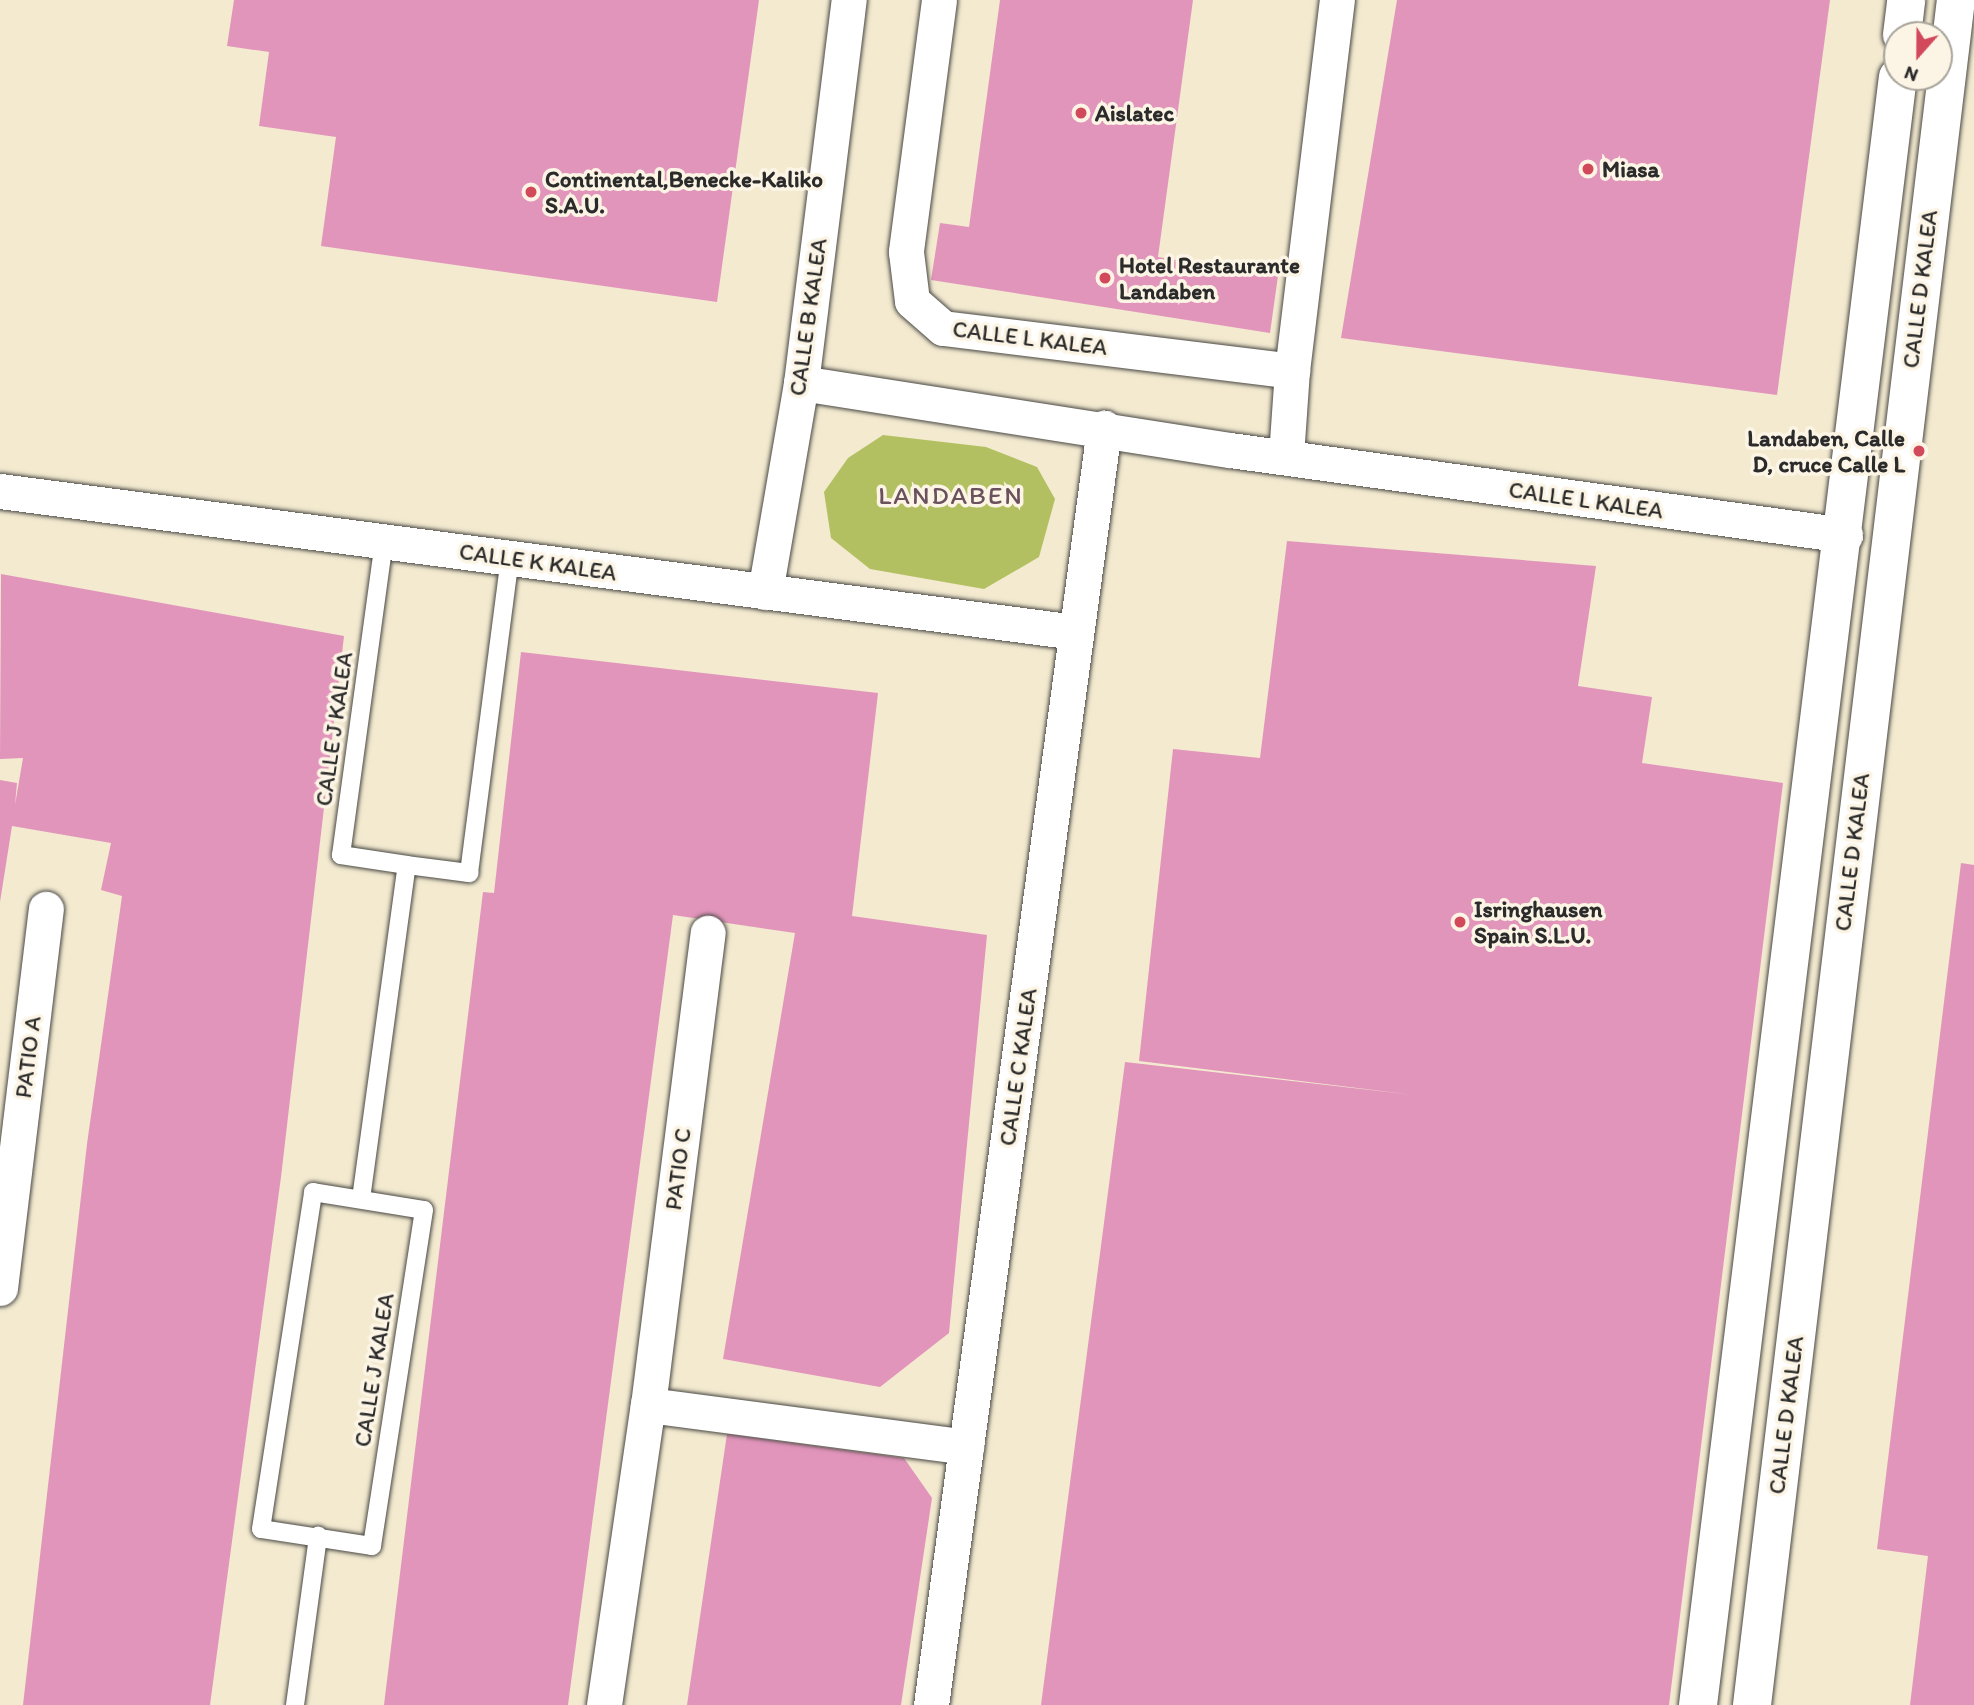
<!DOCTYPE html>
<style>
body{margin:0}
#map{position:relative;width:1974px;height:1705px;overflow:hidden;background:#f3ead0;font-family:Itim,sans-serif}
div>[style]{position:absolute}
[style*='--x']{left:calc(var(--x)*1px);top:calc(var(--y)*1px);width:calc(var(--w)*1px);rotate:calc(var(--a)*1deg)}
.green>*{inset:0;background:#b3c062}
.building>*{inset:0;background:#e295bb}
.roads{filter:drop-shadow(0 0 2px #494844) drop-shadow(0 0 2px #494844)}
.service>*{height:18px;margin:-9px;padding:0 9px;transform-origin:9px;border-radius:9px;background:#fff}
.minor>*{height:35px;margin:-17.5px;padding:0 17.5px;transform-origin:17.5px;border-radius:17.5px;background:#fff}
.tertiary>*{height:38px;margin:-19px;padding:0 19px;transform-origin:19px;border-radius:19px;background:#fff}
.dots>*{width:19px;height:19px;translate:-50% -50%;box-sizing:border-box;border:4px solid #fcf5e5;border-radius:50%}
span{translate:-50% -50%;white-space:nowrap;text-align:center;line-height:1.15;-webkit-text-stroke:7px #fcf5e5;paint-order:stroke}
.poi-label{font-size:23px;color:#2b2b2b;font-weight:700}
.left{translate:0 -50%;text-align:left}
.right{translate:-100% -50%;text-align:right}
.street-label{font-size:23px;color:#2b2b2b}
.quarter-label{font-size:26px;color:#6b505d;letter-spacing:2px}
.north{position:absolute;left:1883px;top:21px;width:70px;height:70px;box-sizing:border-box;background:#fcf5e5;border:2px solid #a8a49b;border-radius:50%;rotate:201deg;font-size:19px;font-weight:700;line-height:28px;text-align:center;color:#2b2b2b}
.north::after{content:'';display:block;margin:auto;width:24px;height:32px;background:#d1495b;clip-path:polygon(50% 0,100% 100%,50% 72%,0 100%)}
</style>
<div id="map">
<div class="green">
<i style="clip-path:polygon(883px 435px,986px 447px,1037px 467px,1055px 499px,1039px 557px,984px 589px,870px 569px,831px 538px,824px 492px,848px 458px)"></i>
</div>
<div class="building">
<i style="clip-path:polygon(234px 0,759px 0,717px 302px,321px 246px,336px 137px,259px 126px,269px 52px,227px 46px)"></i>
<i style="clip-path:polygon(1000px 0,1193px 0,1158px 257px,1278px 276px,1270px 333px,931px 280px,940px 223px,969px 227px)"></i>
<i style="clip-path:polygon(1397px 0,1830px 0,1777px 395px,1341px 338px)"></i>
<i style="clip-path:polygon(1287px 541px,1596px 566px,1578px 686px,1652px 697px,1642px 763px,1783px 783px,1669px 1705px,1041px 1705px,1125px 1062px,1414px 1095px,1139px 1061px,1173px 749px,1260px 758px)"></i>
<i style="clip-path:polygon(1px 574px,344px 636px,281px 1177px,210px 1705px,23px 1705px,87px 1144px,122px 896px,101px 890px,111px 843px,12px 826px,0 902px,0 780px,17px 783px,15px 805px,23px 758px,0 759px)"></i>
<i style="clip-path:polygon(521px 652px,878px 693px,852px 916px,987px 935px,949px 1333px,880px 1387px,723px 1359px,795px 933px,673px 915px,568px 1705px,384px 1705px,483px 892px,494px 893px)"></i>
<i style="clip-path:polygon(1961px 863px,1974px 865px,1974px 1705px,1910px 1705px,1928px 1556px,1877px 1549px)"></i>
<i style="clip-path:polygon(727px 1434px,904px 1458px,932px 1498px,901px 1705px,687px 1705px)"></i>
</div>
<div class="roads">
<div class="service">
<i style="--x:407;--y:865;--w:63;--a:7.4"></i>
<i style="--x:469;--y:873;--w:317;--a:-82.6"></i>
<i style="--x:313;--y:1192;--w:112;--a:9.2"></i>
<i style="--x:424;--y:1210;--w:340;--a:98.8"></i>
<i style="--x:372;--y:1546;--w:112;--a:-171.3"></i>
<i style="--x:261;--y:1529;--w:341;--a:-81.2"></i>
<i style="--x:361;--y:1199;--w:337;--a:-82.2"></i>
<i style="--x:407;--y:865;--w:67;--a:-171.4"></i>
<i style="--x:341;--y:855;--w:316;--a:-82.2"></i>
<i style="--x:295;--y:1705;--w:171;--a:-82.2"></i>
</div>
<div class="minor">
<i style="--x:939;--y:0;--w:254;--a:97.5"></i>
<i style="--x:906;--y:252;--w:49;--a:83"></i>
<i style="--x:912;--y:301;--w:41;--a:41.1"></i>
<i style="--x:943;--y:328;--w:352;--a:7"></i>
<i style="--x:801;--y:383;--w:434;--a:8.9"></i>
<i style="--x:1230;--y:450;--w:621;--a:7.87"></i>
<i style="--x:1286;--y:456;--w:85;--a:-86"></i>
<i style="--x:1292;--y:371;--w:374;--a:-83.1"></i>
<i style="--x:0;--y:491;--w:1085;--a:7.47"></i>
<i style="--x:765;--y:592;--w:212;--a:-80.2"></i>
<i style="--x:801;--y:383;--w:386;--a:-82.9"></i>
<i style="--x:0;--y:1288;--w:382;--a:-83.1"></i>
<i style="--x:648;--y:1405;--w:321;--a:7.5"></i>
<i style="--x:604;--y:1705;--w:303;--a:-81.7"></i>
<i style="--x:648;--y:1405;--w:476;--a:-82.8"></i>
<i style="--x:931;--y:1705;--w:1289;--a:-82.28"></i>
</div>
<div class="tertiary">
<i style="--x:1902;--y:35;--w:35;--a:-83"></i>
<i style="--x:1698;--y:1705;--w:1640;--a:-83"></i>
<i style="--x:1752;--y:1705;--w:1717;--a:-83.18"></i>
</div>
</div>
<div class="dots">
<i style="left:1081px;top:113px;background:#d1495b"></i>
<i style="left:1588px;top:169px;background:#d1495b"></i>
<i style="left:531px;top:192px;background:#d1495b"></i>
<i style="left:1105px;top:278px;background:#d1495b"></i>
<i style="left:1919px;top:451px;background:#d1495b"></i>
<i style="left:1460px;top:922px;background:#d1495b"></i>
</div>
<div class="poi-label">
<span class="left" style="left:1095px;top:113px">Aislatec</span>
<span class="left" style="left:1602px;top:169px">Miasa</span>
<span class="left" style="left:545px;top:192px">Continental,Benecke-Kaliko<br>S.A.U.</span>
<span class="left" style="left:1119px;top:278px">Hotel Restaurante<br>Landaben</span>
<span class="right" style="left:1905px;top:451px">Landaben, Calle<br>D, cruce Calle L</span>
<span class="left" style="left:1474px;top:922px">Isringhausen<br>Spain S.L.U.</span>
</div>
<div class="street-label">
<span style="left:1920px;top:289px;rotate:-83deg">CALLE D KALEA</span>
<span style="left:808px;top:317px;rotate:-82deg">CALLE B KALEA</span>
<span style="left:1030px;top:338px;rotate:7deg">CALLE L KALEA</span>
<span style="left:1586px;top:500px;rotate:8deg">CALLE L KALEA</span>
<span style="left:538px;top:562px;rotate:8deg">CALLE K KALEA</span>
<span style="left:334px;top:729px;rotate:-82deg">CALLE J KALEA</span>
<span style="left:1852px;top:852px;rotate:-83deg">CALLE D KALEA</span>
<span style="left:28px;top:1057px;rotate:-83deg">PATIO A</span>
<span style="left:1018px;top:1067px;rotate:-82deg">CALLE C KALEA</span>
<span style="left:678px;top:1169px;rotate:-83deg">PATIO C</span>
<span style="left:374px;top:1370px;rotate:-81deg">CALLE J KALEA</span>
<span style="left:1786px;top:1415px;rotate:-83deg">CALLE D KALEA</span>
</div>
<div class="quarter-label">
<span style="left:951px;top:496px">LANDABEN</span>
</div>
<div class="north">N</div>
</div>
